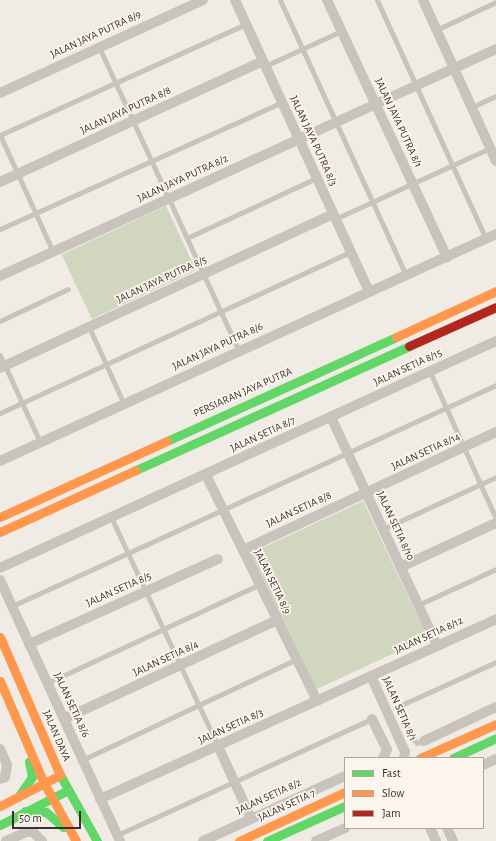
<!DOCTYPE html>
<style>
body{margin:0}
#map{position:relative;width:496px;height:841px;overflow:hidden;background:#f0ebe5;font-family:"Alegreya Sans",sans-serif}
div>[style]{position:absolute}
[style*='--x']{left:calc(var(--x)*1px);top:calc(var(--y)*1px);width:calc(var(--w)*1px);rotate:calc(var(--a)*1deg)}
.green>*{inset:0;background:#d1d6bf;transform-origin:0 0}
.lane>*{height:5px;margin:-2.5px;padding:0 2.5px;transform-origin:2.5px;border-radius:2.5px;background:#c9c3be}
.street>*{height:10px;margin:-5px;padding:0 5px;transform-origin:5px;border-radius:5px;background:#c9c3be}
.fast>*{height:9px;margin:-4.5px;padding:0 4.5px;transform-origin:4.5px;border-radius:4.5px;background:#63d668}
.slow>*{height:9px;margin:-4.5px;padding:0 4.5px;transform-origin:4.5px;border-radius:4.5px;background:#ff974d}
.jam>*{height:9px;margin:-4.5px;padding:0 4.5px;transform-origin:4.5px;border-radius:4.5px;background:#b3261e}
span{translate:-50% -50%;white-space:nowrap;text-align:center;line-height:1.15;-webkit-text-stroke:3.5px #fbf5ee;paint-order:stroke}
.street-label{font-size:11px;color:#3b302b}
.legend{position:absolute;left:344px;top:757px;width:140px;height:72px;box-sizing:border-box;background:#fbf5ee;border:1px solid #aea6a0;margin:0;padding:5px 7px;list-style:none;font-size:12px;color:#3b302b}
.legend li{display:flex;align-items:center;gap:8px;height:20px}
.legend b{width:20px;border:1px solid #aea6a0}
.scale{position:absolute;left:12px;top:811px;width:69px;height:18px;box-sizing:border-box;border:2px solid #3b302b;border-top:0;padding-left:5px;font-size:12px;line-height:14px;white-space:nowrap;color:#3b302b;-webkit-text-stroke:3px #fbf5ee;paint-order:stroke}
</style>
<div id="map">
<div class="green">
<i style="left:166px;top:206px;width:71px;height:115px;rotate:65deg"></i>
<i style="clip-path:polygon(363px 501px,425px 632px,420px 641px,315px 690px,249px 554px)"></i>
</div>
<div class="lane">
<i style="--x:280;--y:0;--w:302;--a:65.4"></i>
<i style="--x:377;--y:0;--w:263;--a:65.5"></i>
<i style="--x:436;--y:30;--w:66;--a:-25"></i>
<i style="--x:99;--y:47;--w:335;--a:65.3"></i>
<i style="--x:265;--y:66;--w:84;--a:-24.7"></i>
<i style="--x:472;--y:107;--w:26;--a:-25"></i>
<i style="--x:0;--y:135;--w:270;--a:-24.3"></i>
<i style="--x:0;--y:135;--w:128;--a:65.6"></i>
<i style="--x:335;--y:219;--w:170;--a:-24.6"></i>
<i style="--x:0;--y:229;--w:309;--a:-24.2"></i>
<i style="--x:187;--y:238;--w:142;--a:-24.9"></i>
<i style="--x:0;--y:321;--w:75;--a:-25.2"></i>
<i style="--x:89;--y:327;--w:85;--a:65.6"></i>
<i style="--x:0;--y:355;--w:96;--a:65.3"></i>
<i style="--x:430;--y:372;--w:161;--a:65.8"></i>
<i style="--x:0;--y:413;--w:385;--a:-24.7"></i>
<i style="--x:111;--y:517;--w:253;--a:65"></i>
<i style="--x:383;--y:529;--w:124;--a:-24.7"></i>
<i style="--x:418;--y:605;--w:86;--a:-24.8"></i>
<i style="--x:12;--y:606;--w:532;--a:-24.54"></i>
<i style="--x:47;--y:683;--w:235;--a:-24.9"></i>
<i style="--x:424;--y:741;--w:7;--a:164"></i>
<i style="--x:417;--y:743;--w:7;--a:-135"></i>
<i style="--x:412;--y:738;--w:35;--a:-112"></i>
<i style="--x:399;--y:706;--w:107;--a:-24.4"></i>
<i style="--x:82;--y:760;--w:238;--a:-25.2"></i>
<i style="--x:117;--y:835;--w:280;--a:-24.5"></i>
</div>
<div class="street">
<i style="--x:235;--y:0;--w:320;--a:65.3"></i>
<i style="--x:327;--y:0;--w:284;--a:65"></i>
<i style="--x:423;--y:0;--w:177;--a:65.6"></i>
<i style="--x:0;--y:93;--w:223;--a:-24.6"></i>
<i style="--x:0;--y:182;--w:289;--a:-24.7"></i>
<i style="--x:0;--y:276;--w:545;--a:-24.59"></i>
<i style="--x:0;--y:368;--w:367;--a:-24.8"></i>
<i style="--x:331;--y:417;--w:251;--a:65.1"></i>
<i style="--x:0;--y:461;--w:545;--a:-24.59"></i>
<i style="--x:206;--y:475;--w:252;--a:63.8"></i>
<i style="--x:243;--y:550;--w:279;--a:-25"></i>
<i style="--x:401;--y:567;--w:105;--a:-24.9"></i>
<i style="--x:0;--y:568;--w:545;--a:-24.59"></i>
<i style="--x:0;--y:580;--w:287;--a:65.3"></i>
<i style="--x:29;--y:644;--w:207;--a:-24.2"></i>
<i style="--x:371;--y:676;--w:83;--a:65.9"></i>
<i style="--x:405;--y:752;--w:6;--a:99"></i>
<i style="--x:64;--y:719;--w:235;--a:-24.9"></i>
<i style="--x:372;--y:719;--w:34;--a:64"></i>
<i style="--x:387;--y:750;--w:9;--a:117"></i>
<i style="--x:424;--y:741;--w:80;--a:-25.3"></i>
<i style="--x:218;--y:746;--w:79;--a:65.4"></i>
<i style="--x:0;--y:749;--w:17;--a:66"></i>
<i style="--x:7;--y:765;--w:12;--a:99"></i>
<i style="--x:5;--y:777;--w:5;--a:158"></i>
<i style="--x:483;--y:765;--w:14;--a:-25"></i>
<i style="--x:100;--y:799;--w:435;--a:-24.4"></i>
<i style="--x:430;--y:828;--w:14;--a:65"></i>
<i style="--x:447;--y:828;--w:14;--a:65"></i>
<i style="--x:6;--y:841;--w:22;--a:-24"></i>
<i style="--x:26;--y:832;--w:7;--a:0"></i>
<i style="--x:33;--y:832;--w:13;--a:45"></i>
<i style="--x:203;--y:841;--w:156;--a:-24.6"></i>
<i style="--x:316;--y:841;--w:32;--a:-24"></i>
</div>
<div class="fast">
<i style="--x:167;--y:441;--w:252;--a:-24.4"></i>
<i style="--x:136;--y:470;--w:300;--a:-24.4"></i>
<i style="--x:453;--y:758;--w:47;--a:-24.9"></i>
<i style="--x:59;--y:773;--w:78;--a:60.8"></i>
<i style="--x:18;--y:797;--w:24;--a:-55"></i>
<i style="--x:32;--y:777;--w:16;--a:-101"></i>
<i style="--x:25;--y:811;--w:21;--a:3"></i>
<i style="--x:46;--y:812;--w:23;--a:41"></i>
<i style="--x:0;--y:825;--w:76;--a:-27.2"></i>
<i style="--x:267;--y:841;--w:85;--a:-24.2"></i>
</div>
<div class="slow">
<i style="--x:396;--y:337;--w:110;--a:-24.7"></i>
<i style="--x:0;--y:517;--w:183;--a:-24.5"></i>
<i style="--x:0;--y:532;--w:149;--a:-24.5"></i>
<i style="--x:0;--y:637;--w:148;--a:66.5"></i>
<i style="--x:0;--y:681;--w:111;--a:66.7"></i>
<i style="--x:44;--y:783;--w:66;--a:61.1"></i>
<i style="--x:420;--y:758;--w:83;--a:-24.1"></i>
<i style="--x:0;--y:806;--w:68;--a:-27.3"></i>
<i style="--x:239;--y:841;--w:117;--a:-24.8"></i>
</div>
<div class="jam">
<i style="--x:409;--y:346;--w:95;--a:-24.1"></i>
</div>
<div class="street-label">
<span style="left:96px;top:35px;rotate:-25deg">JALAN JAYA PUTRA 8/9</span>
<span style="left:126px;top:111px;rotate:-25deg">JALAN JAYA PUTRA 8/8</span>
<span style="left:398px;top:123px;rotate:65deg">JALAN JAYA PUTRA 8/1</span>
<span style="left:313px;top:141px;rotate:65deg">JALAN JAYA PUTRA 8/3</span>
<span style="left:183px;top:179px;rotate:-25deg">JALAN JAYA PUTRA 8/2</span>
<span style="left:162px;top:280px;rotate:-25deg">JALAN JAYA PUTRA 8/5</span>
<span style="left:218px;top:347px;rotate:-25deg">JALAN JAYA PUTRA 8/6</span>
<span style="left:408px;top:368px;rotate:-25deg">JALAN SETIA 8/15</span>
<span style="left:243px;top:393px;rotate:-24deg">PERSIARAN JAYA PUTRA</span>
<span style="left:263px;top:435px;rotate:-25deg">JALAN SETIA 8/7</span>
<span style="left:426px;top:452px;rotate:-25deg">JALAN SETIA 8/14</span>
<span style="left:299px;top:510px;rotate:-25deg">JALAN SETIA 8/8</span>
<span style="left:395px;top:526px;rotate:65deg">JALAN SETIA 8/10</span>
<span style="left:272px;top:582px;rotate:64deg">JALAN SETIA 8/9</span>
<span style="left:119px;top:590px;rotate:-24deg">JALAN SETIA 8/5</span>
<span style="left:429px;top:636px;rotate:-25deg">JALAN SETIA 8/12</span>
<span style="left:166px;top:659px;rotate:-25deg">JALAN SETIA 8/4</span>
<span style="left:71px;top:705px;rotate:65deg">JALAN SETIA 8/6</span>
<span style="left:399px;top:709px;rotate:66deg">JALAN SETIA 8/1</span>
<span style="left:231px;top:727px;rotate:-25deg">JALAN SETIA 8/3</span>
<span style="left:56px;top:736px;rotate:67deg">JALAN DAYA</span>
<span style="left:269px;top:797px;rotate:-25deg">JALAN SETIA 8/2</span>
<span style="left:287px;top:806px;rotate:-25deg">JALAN SETIA 7</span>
</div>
<ul class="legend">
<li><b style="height:5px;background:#63d668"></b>Fast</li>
<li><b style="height:5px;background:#ff974d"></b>Slow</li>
<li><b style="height:5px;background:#b3261e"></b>Jam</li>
</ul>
<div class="scale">50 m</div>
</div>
